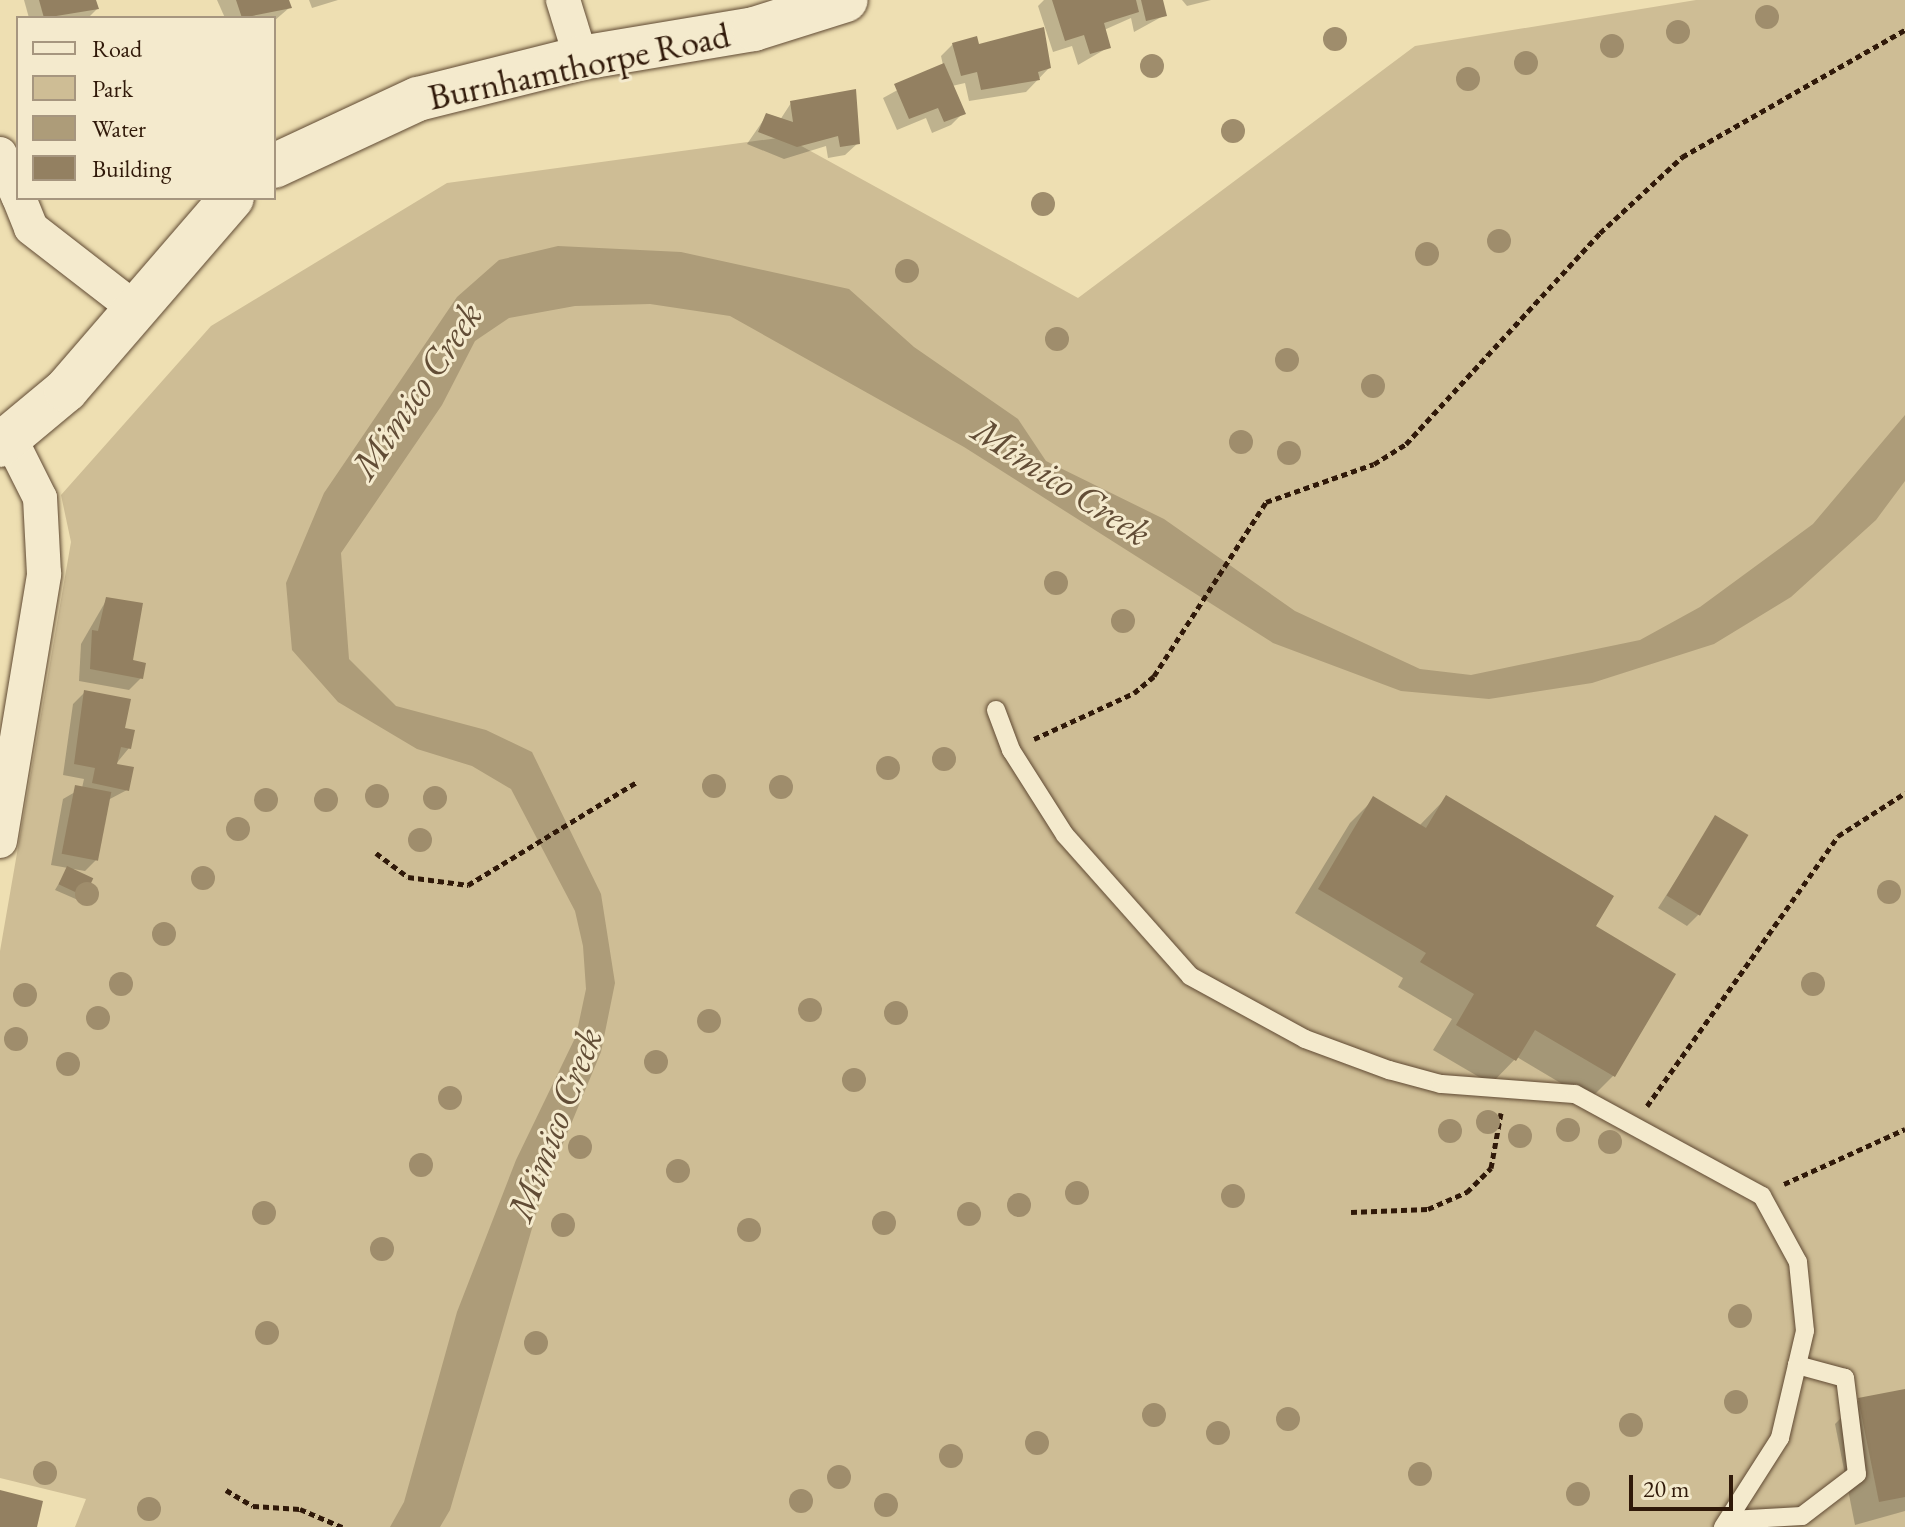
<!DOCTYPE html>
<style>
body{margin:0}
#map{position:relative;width:1905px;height:1527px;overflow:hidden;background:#eedfb2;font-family:"EB Garamond",serif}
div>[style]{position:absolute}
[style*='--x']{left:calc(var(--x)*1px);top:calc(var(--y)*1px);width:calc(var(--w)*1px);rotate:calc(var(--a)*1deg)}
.green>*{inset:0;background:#cebd95}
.water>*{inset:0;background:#ad9c79}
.shadow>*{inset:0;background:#0003}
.building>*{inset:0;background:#938061;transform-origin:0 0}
.path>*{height:5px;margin-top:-2.5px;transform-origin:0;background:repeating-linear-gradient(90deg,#301909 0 6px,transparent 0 10px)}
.roads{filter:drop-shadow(0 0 2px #604a33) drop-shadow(0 0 2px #604a33)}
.service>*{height:18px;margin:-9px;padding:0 9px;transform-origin:9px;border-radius:9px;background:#f4eacd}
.minor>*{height:34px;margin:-17px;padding:0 17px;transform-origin:17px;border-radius:17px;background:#f4eacd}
.secondary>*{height:44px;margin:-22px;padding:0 22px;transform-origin:22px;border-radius:22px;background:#f4eacd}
.trees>*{width:24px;height:24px;margin:-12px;border-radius:50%;background:#9f8d6c}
span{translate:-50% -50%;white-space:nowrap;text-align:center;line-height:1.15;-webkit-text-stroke:6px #f4eacd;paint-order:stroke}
.street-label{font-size:36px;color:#301909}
.water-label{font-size:38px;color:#624d36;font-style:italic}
.legend{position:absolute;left:16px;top:16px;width:260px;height:184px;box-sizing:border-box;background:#f4eacd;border:2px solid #a6967f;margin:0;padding:10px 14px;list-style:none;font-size:24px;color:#301909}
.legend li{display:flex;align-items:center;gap:16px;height:40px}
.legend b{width:40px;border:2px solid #a6967f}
.scale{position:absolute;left:1629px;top:1475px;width:104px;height:36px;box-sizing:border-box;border:4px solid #301909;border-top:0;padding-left:10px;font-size:24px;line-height:28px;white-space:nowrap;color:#301909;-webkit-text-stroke:6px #f4eacd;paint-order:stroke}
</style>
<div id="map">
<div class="green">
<i style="clip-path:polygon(1696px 0,1905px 0,1905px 1527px,75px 1527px,86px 1499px,0 1478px,0 951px,71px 542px,61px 495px,211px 326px,447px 183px,785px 137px,1078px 298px,1415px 46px)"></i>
</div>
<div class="water">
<i style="clip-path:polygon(558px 246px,681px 252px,849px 289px,914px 347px,1018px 419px,1046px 461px,1164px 519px,1295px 611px,1420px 669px,1471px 675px,1640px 640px,1700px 607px,1813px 524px,1905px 415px,1905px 481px,1876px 520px,1791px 597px,1714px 644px,1592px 683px,1489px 699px,1401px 691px,1273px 643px,964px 447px,730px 316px,650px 304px,575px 306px,509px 318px,475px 341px,442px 405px,341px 553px,349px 659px,396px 706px,486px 730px,532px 752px,601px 894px,615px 983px,601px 1052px,542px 1194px,450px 1510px,440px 1527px,390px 1527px,404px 1502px,457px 1312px,516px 1160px,576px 1036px,586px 989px,583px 946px,575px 911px,511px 789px,472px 766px,417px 749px,338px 702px,292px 650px,286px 583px,324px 493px,457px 297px,499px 260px)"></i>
</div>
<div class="shadow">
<i style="clip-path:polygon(24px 0,94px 0,97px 9px,88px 18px,29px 18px)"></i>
<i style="clip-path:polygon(217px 0,287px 0,289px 8px,274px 21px,225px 18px)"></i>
<i style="clip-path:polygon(309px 0,338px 0,312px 8px)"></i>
<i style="clip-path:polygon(1044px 0,1162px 0,1165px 15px,1134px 32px,1131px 18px,1104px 30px,1109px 47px,1078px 65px,1072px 46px,1053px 52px,1038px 6px)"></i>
<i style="clip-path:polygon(1182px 0,1211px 0,1187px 6px)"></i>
<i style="clip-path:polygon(953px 44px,1049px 68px,1026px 92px,969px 101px,965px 83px,952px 86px,963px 113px,951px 125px,932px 133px,926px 118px,897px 130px,883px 98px,943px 65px,941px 56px)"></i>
<i style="clip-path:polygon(791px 103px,858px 143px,845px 155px,828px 158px,826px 146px,784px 159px,747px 144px,767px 115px,780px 120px)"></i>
<i style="clip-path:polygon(107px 599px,141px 678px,129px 690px,79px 681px,81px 644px)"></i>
<i style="clip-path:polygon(85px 692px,123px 730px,129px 748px,115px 765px,127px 790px,108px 800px,97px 859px,85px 871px,73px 869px,83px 894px,78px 900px,55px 890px,68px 868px,51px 865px,63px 799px,82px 788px,84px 779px,63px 775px,73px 704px)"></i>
<i style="clip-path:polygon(1446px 798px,1593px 927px,1673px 975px,1613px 1076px,1589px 1100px,1517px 1057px,1491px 1084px,1433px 1050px,1452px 1019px,1398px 987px,1403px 978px,1295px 913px,1350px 823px,1374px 799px,1419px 826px)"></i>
<i style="clip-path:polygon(1716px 818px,1699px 914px,1687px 926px,1658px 908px)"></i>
<i style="clip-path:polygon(1905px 1391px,1905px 1511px,1855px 1525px,1835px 1424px,1859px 1400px)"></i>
</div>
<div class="building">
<i style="clip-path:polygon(39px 0,96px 0,99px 9px,44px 18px)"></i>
<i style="clip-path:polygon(236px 0,289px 0,292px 8px,242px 18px)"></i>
<i style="clip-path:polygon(1052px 0,1136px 0,1139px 12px,1104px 23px,1111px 48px,1090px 54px,1084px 35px,1065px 41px)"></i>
<i style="clip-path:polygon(1141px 0,1163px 0,1167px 16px,1146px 21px)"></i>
<i style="clip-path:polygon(1044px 27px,1051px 68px,1038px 72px,1040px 80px,981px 90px,977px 72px,961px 76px,952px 43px,977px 36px,979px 44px)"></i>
<i style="clip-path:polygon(944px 63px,966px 114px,944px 122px,938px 108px,909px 119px,894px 84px)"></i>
<i style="clip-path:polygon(856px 89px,860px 144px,840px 147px,838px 136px,797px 147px,758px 132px,766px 113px,793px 122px,790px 101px)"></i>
<i style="clip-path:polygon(106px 597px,143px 603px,133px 660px,146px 663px,143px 679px,90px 669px,92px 630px,98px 631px)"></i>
<i style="clip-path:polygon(84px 690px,131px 699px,125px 728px,135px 730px,131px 749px,121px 747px,117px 764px,134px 767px,129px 791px,92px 783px,95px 768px,74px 764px)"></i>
<i style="left:75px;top:785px;width:37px;height:70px;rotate:11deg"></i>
<i style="clip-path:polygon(1446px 795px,1614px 896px,1596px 926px,1676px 974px,1615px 1077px,1535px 1030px,1516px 1061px,1456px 1025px,1474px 994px,1420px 962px,1426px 953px,1318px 889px,1373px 796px,1426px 828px)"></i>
<i style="left:1715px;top:815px;width:39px;height:94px;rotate:31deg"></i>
<i style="left:67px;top:866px;width:29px;height:20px;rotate:25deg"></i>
<i style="clip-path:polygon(1905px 1389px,1905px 1497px,1879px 1502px,1858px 1398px)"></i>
<i style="clip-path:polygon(0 1490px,43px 1501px,37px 1527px,0 1527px)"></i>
</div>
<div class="path">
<i style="--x:1034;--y:739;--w:110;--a:-24.7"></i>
<i style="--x:1134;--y:693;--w:26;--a:-40"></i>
<i style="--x:1154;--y:676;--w:207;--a:-57.2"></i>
<i style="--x:1266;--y:502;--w:114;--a:-19.4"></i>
<i style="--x:1374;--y:464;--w:38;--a:-32"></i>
<i style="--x:1406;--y:444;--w:287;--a:-47.4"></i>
<i style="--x:1600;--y:233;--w:112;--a:-42.8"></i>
<i style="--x:1682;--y:157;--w:257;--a:-29.7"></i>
<i style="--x:376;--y:853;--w:40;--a:37"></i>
<i style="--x:408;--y:877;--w:61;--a:7.6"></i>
<i style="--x:468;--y:885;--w:198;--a:-31.4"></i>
<i style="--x:1647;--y:1106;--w:331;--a:-54.7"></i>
<i style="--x:1838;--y:836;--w:80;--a:-32.7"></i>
<i style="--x:1784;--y:1184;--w:133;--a:-24.4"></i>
<i style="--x:1351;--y:1212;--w:77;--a:-2.2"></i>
<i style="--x:1428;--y:1209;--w:43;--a:-23.6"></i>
<i style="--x:1467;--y:1192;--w:34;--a:-45"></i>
<i style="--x:1491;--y:1168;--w:56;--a:-79.7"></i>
<i style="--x:226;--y:1490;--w:31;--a:31"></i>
<i style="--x:253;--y:1506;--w:47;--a:3.7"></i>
<i style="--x:300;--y:1509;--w:46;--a:23.2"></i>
</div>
<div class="roads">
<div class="service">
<i style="--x:996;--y:710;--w:43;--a:69.4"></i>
<i style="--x:1011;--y:750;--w:101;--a:57.6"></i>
<i style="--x:1065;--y:835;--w:188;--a:48.4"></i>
<i style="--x:1190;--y:976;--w:131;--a:28.7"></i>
<i style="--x:1305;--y:1039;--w:90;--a:20.3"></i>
<i style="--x:1389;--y:1070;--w:54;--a:15.1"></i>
<i style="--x:1441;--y:1084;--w:134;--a:4.3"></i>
<i style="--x:1575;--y:1094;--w:213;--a:28.6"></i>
<i style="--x:1762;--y:1196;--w:75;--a:61.4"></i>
<i style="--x:1798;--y:1262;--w:69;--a:84.2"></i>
<i style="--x:1805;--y:1331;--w:110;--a:103.2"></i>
<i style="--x:1780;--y:1438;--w:106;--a:122.6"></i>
<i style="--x:1731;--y:1520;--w:71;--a:-3.2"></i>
<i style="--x:1802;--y:1516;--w:69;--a:-37.4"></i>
<i style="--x:1857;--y:1474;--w:97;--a:-97.1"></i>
<i style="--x:1845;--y:1378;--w:50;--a:-164.8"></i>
</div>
<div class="minor">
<i style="--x:563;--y:0;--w:61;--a:72.8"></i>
<i style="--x:0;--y:154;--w:46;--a:66.8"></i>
<i style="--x:19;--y:198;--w:32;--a:68"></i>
<i style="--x:31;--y:228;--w:130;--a:37.8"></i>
<i style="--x:0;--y:841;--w:271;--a:-80.6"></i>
<i style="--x:44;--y:574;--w:76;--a:-93"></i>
<i style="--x:40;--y:498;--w:67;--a:-116.6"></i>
</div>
<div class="secondary">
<i style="--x:274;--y:166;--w:159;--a:-25"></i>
<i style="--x:418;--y:99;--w:168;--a:-14.1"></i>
<i style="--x:581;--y:58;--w:175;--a:-9.5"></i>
<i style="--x:754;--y:29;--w:96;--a:-17.5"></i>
<i style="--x:0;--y:445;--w:86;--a:-39.8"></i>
<i style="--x:66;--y:390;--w:254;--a:-49.2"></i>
</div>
</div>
<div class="trees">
<i style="left:1767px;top:17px"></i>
<i style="left:1678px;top:32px"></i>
<i style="left:1335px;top:39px"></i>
<i style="left:1612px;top:46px"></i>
<i style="left:1526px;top:63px"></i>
<i style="left:1152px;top:66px"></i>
<i style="left:1468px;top:79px"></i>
<i style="left:1233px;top:131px"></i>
<i style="left:1043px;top:204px"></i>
<i style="left:1499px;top:241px"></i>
<i style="left:1427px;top:254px"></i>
<i style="left:907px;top:271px"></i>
<i style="left:1057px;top:339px"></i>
<i style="left:1287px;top:360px"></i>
<i style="left:1373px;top:386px"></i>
<i style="left:1241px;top:442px"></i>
<i style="left:1289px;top:453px"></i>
<i style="left:1056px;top:583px"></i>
<i style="left:1123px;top:621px"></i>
<i style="left:944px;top:759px"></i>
<i style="left:888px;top:768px"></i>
<i style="left:714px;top:786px"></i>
<i style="left:781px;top:787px"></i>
<i style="left:377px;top:796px"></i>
<i style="left:435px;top:798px"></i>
<i style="left:266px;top:800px"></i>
<i style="left:326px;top:800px"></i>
<i style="left:238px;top:829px"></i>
<i style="left:420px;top:840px"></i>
<i style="left:203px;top:878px"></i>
<i style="left:1889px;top:892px"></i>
<i style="left:87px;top:894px"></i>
<i style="left:164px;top:934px"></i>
<i style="left:121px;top:984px"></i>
<i style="left:1813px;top:984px"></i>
<i style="left:25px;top:995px"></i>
<i style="left:810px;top:1010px"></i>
<i style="left:896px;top:1013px"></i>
<i style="left:98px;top:1018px"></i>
<i style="left:709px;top:1021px"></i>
<i style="left:16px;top:1039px"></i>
<i style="left:656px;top:1062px"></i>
<i style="left:68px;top:1064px"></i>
<i style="left:854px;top:1080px"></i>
<i style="left:450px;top:1098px"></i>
<i style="left:1488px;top:1122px"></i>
<i style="left:1568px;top:1130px"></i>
<i style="left:1450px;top:1131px"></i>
<i style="left:1520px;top:1136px"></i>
<i style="left:1610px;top:1142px"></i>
<i style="left:580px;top:1147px"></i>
<i style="left:421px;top:1165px"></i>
<i style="left:678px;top:1171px"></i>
<i style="left:1077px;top:1193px"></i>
<i style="left:1233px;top:1196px"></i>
<i style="left:1019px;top:1205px"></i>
<i style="left:264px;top:1213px"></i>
<i style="left:969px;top:1214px"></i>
<i style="left:884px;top:1223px"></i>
<i style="left:563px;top:1225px"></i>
<i style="left:749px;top:1230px"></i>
<i style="left:382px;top:1249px"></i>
<i style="left:1740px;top:1316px"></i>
<i style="left:267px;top:1333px"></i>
<i style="left:536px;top:1343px"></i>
<i style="left:1736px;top:1402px"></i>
<i style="left:1154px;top:1415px"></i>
<i style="left:1288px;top:1419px"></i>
<i style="left:1631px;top:1425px"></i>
<i style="left:1218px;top:1433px"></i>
<i style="left:1037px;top:1443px"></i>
<i style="left:951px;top:1456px"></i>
<i style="left:45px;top:1473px"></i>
<i style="left:1420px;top:1474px"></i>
<i style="left:839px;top:1477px"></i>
<i style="left:1578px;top:1494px"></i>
<i style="left:801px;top:1501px"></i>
<i style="left:886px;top:1505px"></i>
<i style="left:149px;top:1509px"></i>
</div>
<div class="street-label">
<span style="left:579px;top:66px;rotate:-12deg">Burnhamthorpe Road</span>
</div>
<div class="water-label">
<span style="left:416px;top:390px;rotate:-56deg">Mimico Creek</span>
<span style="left:1062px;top:481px;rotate:33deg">Mimico Creek</span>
<span style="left:554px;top:1124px;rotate:-69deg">Mimico Creek</span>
</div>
<ul class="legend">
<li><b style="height:10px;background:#f4eacd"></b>Road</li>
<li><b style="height:22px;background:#cebd95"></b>Park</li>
<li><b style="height:22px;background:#ad9c79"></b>Water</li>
<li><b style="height:22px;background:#938061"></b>Building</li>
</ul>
<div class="scale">20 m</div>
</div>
